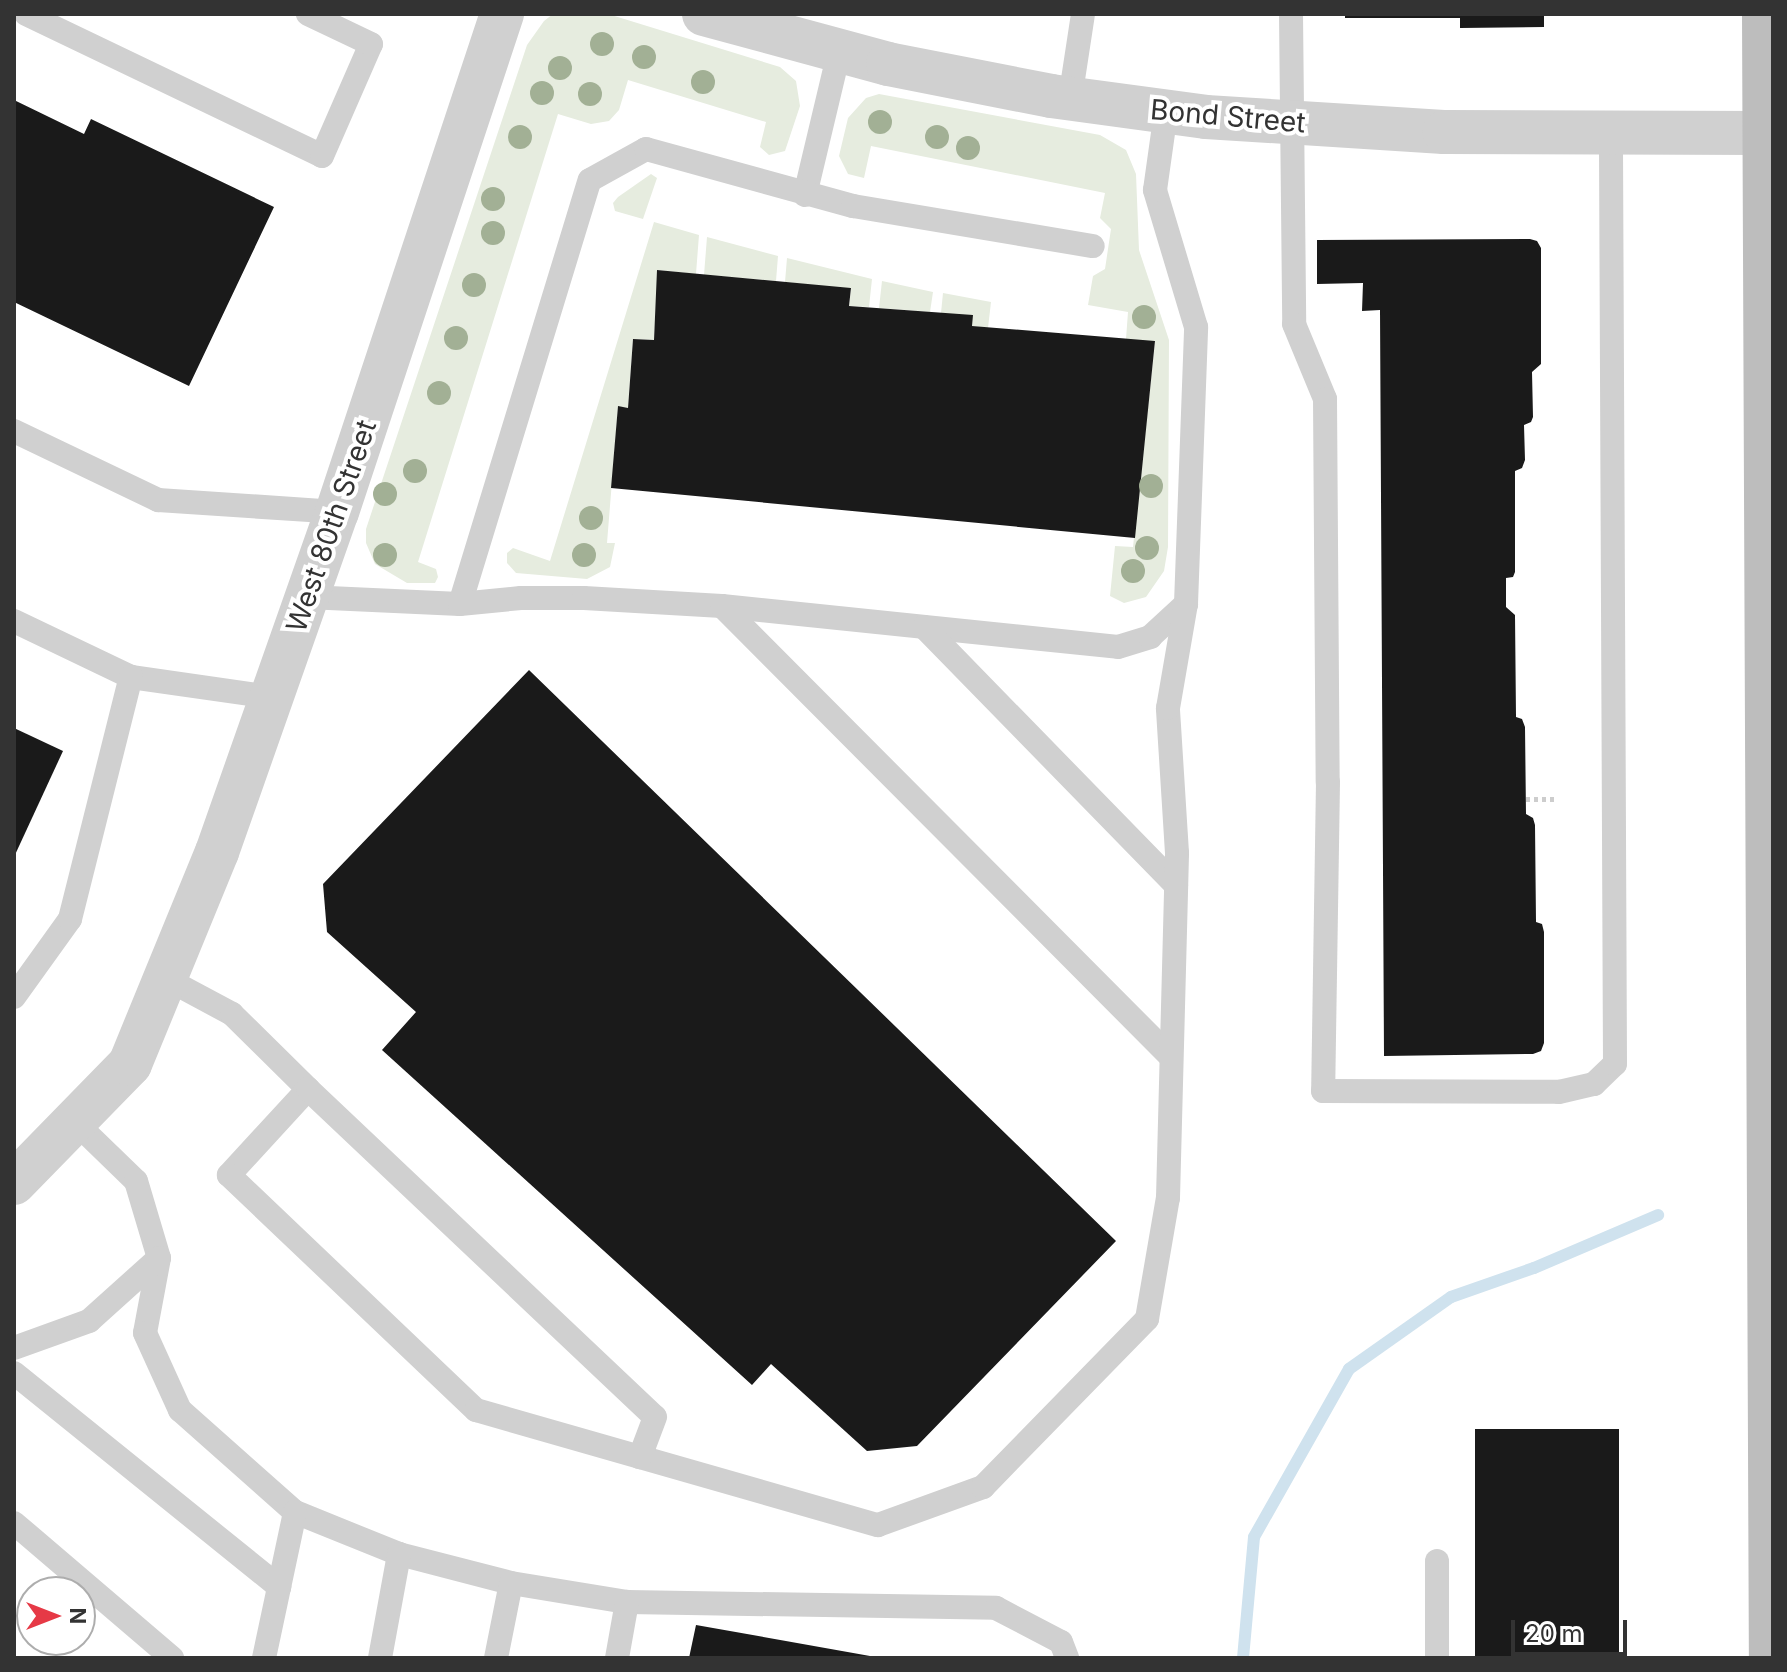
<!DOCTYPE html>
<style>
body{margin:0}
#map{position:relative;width:1787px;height:1672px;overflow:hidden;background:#fff;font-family:Inter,sans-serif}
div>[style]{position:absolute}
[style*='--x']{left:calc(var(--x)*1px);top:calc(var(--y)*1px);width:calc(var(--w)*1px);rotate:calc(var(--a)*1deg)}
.green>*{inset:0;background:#e6ecdf}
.stream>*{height:12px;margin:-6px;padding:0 6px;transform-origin:6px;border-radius:6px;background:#cfe2ee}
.building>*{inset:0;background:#1a1a1a;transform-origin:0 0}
.path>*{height:5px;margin-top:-2.5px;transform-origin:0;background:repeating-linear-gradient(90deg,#cdcdcd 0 4px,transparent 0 8px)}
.lane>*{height:24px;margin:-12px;padding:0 12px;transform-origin:12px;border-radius:12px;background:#d0d0d0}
.street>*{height:44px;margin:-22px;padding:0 22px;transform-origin:22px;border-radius:22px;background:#d0d0d0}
.secondary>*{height:44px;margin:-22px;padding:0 22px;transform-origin:22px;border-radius:22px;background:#bdbdbd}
.trees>*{width:24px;height:24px;margin:-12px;border-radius:50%;background:#a2b095}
span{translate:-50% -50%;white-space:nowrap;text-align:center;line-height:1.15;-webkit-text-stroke:8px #fff;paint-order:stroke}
.street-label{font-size:28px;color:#333}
.frame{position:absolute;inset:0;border:16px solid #333;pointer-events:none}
.north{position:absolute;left:16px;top:1576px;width:80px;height:80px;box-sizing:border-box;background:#fff;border:2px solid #adadad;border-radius:50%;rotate:90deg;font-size:22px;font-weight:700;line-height:32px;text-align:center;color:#333}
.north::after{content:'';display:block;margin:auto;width:28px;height:36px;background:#e63946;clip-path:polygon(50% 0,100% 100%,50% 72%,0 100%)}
.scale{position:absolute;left:1511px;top:1620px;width:116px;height:36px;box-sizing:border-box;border:4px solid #333;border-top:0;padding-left:10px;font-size:24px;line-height:28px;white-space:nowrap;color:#333;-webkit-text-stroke:6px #fff;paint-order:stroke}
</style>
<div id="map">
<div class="green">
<i style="clip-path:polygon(553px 14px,608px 14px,780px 67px,796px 81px,800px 106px,785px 151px,769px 155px,760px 147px,766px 122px,628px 80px,619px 110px,609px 121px,591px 124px,558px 114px,418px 562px,436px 569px,438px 577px,435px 583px,407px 583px,375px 564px,366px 543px,366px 529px,527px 45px,544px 21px)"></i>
<i style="clip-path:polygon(879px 94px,1100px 135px,1126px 150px,1136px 174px,1139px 250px,1169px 340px,1168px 547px,1164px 571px,1146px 597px,1124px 603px,1110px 596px,1115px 546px,1133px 547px,1155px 342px,1126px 339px,1128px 312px,1088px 305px,1093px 276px,1105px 269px,1111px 229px,1100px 218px,1105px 193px,871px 146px,864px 178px,848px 174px,839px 156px,848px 118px,866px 98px)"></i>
<i style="clip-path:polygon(651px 174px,657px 178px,643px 219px,615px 211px,613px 203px,618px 197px)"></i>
<i style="clip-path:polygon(654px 222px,699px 235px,696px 274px,658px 270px,654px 340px,633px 339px,628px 408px,618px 407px,607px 543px,615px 543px,610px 567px,587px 579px,516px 573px,507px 563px,507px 553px,513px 548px,550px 561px)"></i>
<i style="clip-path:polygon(707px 237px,778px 256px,776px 281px,704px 275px)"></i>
<i style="clip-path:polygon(787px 258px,872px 279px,869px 307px,849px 306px,851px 289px,785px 282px)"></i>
<i style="clip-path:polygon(882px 281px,933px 292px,930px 312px,879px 308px)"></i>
<i style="clip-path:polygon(943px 293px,991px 302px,988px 328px,972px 326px,941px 313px)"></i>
</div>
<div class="stream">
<i style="--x:1243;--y:1658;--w:121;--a:-84.8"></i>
<i style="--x:1254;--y:1537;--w:193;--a:-60.5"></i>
<i style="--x:1349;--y:1369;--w:125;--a:-35.2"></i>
<i style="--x:1451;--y:1297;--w:88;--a:-19.3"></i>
<i style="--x:1534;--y:1268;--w:135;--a:-23.1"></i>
</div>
<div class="building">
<i style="clip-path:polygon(1345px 14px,1544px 14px,1544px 27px,1460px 28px,1460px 18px,1345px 18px)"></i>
<i style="clip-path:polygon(14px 100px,84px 134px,91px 119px,274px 207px,189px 386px,14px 302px)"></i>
<i style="clip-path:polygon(1530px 239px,1537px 241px,1541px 248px,1541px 364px,1532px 372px,1533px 417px,1531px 422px,1524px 425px,1525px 460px,1522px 468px,1515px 471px,1515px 572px,1513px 577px,1506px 578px,1506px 607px,1515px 615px,1516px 717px,1522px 719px,1525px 727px,1526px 814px,1533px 818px,1535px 825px,1536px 922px,1542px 924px,1544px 932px,1544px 1043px,1541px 1051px,1533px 1054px,1384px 1056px,1380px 310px,1362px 311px,1363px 283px,1317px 284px,1317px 240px)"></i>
<i style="clip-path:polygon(657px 270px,851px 288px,849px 306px,973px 315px,972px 326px,1155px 341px,1135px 538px,611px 488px,618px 406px,628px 408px,633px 339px,654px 340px)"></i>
<i style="clip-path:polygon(529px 670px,1116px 1241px,917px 1446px,867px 1451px,771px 1364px,752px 1385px,382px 1050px,416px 1012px,327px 932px,323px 884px)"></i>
<i style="clip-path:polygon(14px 728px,63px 751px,14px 857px)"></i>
<i style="left:1475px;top:1429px;width:144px;height:229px"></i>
<i style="clip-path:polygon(696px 1625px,870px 1656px,870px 1658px,689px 1658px)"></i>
</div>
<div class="path">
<i style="--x:1526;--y:799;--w:29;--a:0"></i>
</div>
<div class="lane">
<i style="--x:26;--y:14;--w:328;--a:25.6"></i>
<i style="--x:322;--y:156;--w:122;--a:-66.4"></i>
<i style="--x:371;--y:44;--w:70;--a:-154.5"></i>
<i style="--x:1291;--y:14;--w:310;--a:89.4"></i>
<i style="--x:1294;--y:324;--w:81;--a:67.5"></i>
<i style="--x:1325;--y:399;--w:383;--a:89.6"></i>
<i style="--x:1328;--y:782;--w:309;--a:90.9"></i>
<i style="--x:1323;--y:1091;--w:236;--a:0.2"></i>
<i style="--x:1559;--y:1092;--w:36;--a:-13"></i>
<i style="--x:1594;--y:1084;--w:29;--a:-44"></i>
<i style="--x:1615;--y:1064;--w:931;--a:-90.25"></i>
<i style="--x:1070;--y:99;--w:86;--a:-81.3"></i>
<i style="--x:805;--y:195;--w:147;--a:-76.6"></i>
<i style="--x:14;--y:431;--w:160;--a:25.6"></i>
<i style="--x:158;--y:500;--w:179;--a:3.8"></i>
<i style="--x:307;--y:597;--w:153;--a:2.6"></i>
<i style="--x:460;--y:604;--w:443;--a:-73"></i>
<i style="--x:590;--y:180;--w:64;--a:-29"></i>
<i style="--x:646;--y:149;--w:215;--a:15.4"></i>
<i style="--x:853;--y:206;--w:243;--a:9.5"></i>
<i style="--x:460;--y:604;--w:61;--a:-5.6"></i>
<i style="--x:521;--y:598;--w:63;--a:0"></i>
<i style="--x:584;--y:598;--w:138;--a:3.3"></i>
<i style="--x:722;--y:606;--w:398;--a:5.9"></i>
<i style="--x:1118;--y:647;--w:34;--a:-17"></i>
<i style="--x:1150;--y:637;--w:49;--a:-42.5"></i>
<i style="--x:1186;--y:604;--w:277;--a:-87.9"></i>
<i style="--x:1196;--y:327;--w:143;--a:-106.7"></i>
<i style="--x:1155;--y:190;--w:79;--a:-82"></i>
<i style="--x:722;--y:606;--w:636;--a:45.13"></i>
<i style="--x:14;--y:621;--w:130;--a:25.6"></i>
<i style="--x:131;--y:677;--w:142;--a:8.1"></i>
<i style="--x:924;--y:627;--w:361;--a:45.7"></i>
<i style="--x:165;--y:978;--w:76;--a:28.2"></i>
<i style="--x:232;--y:1014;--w:107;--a:44.6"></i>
<i style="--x:308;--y:1089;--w:117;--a:132.6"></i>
<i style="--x:229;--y:1175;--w:341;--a:43.6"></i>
<i style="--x:476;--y:1410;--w:418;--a:16"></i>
<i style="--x:878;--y:1525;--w:112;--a:-19.9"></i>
<i style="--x:983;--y:1487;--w:235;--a:-45.7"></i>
<i style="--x:1147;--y:1319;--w:123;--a:-80.2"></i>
<i style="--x:1168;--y:1198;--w:345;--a:-88.5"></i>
<i style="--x:1177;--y:853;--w:145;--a:-93.6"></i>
<i style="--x:1168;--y:708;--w:106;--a:-80.2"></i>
<i style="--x:14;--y:997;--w:96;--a:-54.3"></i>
<i style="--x:70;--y:919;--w:250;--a:-75.9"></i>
<i style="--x:308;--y:1089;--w:477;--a:43.4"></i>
<i style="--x:655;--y:1417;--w:43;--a:110.6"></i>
<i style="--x:74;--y:1121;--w:86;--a:44.1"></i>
<i style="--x:136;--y:1181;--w:80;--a:73.4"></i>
<i style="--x:159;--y:1258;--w:76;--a:100.6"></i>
<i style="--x:145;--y:1333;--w:85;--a:65.6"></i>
<i style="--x:180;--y:1410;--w:154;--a:41.6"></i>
<i style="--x:295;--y:1512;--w:112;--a:22"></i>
<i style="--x:399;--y:1554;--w:116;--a:14.5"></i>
<i style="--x:511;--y:1583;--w:118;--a:9.3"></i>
<i style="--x:627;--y:1602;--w:369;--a:0.9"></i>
<i style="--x:996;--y:1608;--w:73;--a:27.6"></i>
<i style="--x:1061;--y:1642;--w:17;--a:69"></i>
<i style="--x:14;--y:1348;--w:80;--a:-19.8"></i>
<i style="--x:89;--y:1321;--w:94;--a:-42"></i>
<i style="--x:14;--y:1373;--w:341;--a:38.9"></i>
<i style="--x:14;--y:1523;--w:208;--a:40.5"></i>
<i style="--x:1437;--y:1561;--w:97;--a:90"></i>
<i style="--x:264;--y:1658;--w:149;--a:-78"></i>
<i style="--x:380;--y:1658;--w:106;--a:-79.6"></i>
<i style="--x:496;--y:1658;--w:76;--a:-78.7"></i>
<i style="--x:617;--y:1658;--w:57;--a:-79.9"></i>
</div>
<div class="street">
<i style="--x:704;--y:14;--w:191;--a:15.2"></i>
<i style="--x:888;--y:64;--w:166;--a:11.1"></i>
<i style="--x:1051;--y:96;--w:156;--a:7.7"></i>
<i style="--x:1206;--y:117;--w:238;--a:3.6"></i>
<i style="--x:1444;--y:132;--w:320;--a:0.2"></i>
<i style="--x:14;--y:1183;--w:166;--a:-45.7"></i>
<i style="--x:130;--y:1064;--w:229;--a:-67.7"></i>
<i style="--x:217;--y:852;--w:361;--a:-70.6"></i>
<i style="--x:337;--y:512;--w:525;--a:-71.67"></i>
</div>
<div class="secondary">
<i style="--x:1764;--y:14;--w:1644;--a:89.76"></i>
</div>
<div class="trees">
<i style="left:602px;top:44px"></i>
<i style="left:644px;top:57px"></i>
<i style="left:560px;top:68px"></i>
<i style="left:703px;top:82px"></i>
<i style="left:542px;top:93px"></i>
<i style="left:590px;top:94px"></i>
<i style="left:880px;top:122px"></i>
<i style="left:520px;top:137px"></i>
<i style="left:937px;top:137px"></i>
<i style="left:968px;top:148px"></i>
<i style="left:493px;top:199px"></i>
<i style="left:493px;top:233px"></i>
<i style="left:474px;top:285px"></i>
<i style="left:1144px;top:317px"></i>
<i style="left:456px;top:338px"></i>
<i style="left:439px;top:393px"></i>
<i style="left:415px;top:471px"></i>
<i style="left:1151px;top:486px"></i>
<i style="left:385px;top:494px"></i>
<i style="left:591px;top:518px"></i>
<i style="left:1147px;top:548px"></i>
<i style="left:385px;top:555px"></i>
<i style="left:584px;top:555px"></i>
<i style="left:1133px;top:571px"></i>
</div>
<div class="street-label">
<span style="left:1228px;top:116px;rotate:5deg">Bond Street</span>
<span style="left:331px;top:526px;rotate:-71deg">West 80th Street</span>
</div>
<div class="frame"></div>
<div class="north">N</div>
<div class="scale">20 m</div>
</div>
